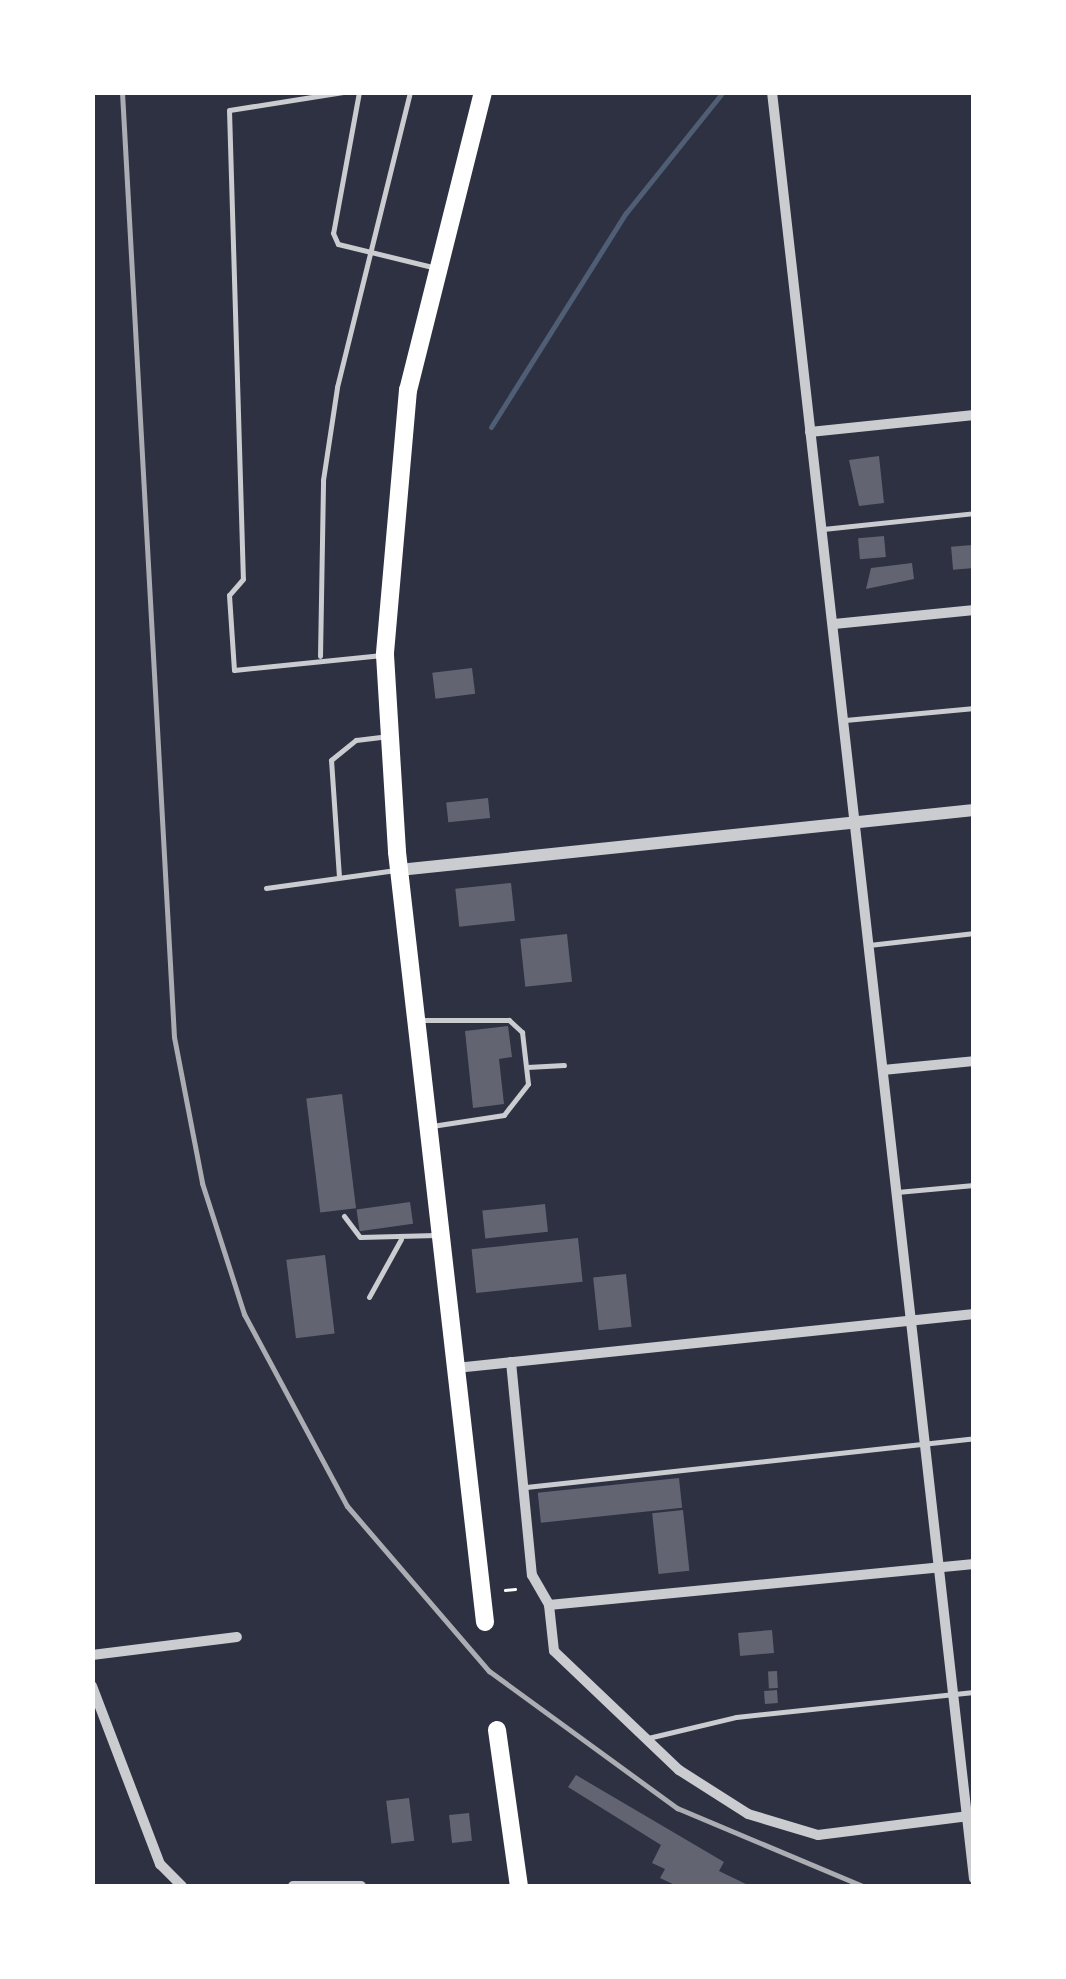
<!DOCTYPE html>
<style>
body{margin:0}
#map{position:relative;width:1066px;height:1979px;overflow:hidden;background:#2d3142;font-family:Barlow,sans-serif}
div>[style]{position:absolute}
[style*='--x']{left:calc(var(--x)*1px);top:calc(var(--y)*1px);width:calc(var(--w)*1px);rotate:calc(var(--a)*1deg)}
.stream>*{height:5px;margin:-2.5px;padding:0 2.5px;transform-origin:2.5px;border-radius:2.5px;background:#4f5d75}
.building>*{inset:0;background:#626471;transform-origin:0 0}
.path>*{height:2.5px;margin:-1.25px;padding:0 1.25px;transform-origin:1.25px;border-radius:1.25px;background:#fff}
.service>*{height:5px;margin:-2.5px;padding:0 2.5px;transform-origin:2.5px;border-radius:2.5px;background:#caccd0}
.minor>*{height:10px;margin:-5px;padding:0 5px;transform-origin:5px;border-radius:5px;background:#caccd0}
.tertiary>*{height:12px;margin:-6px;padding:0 6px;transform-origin:6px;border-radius:6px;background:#caccd0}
.trunk>*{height:18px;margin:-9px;padding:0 9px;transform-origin:9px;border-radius:9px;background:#fff}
.rail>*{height:5px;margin:-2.5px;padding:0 2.5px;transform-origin:2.5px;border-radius:2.5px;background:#abadb3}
span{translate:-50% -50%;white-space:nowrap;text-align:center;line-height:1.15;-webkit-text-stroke:10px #fff;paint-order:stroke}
.frame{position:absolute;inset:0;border:95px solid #fff;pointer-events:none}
</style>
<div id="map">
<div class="stream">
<i style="--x:491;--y:427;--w:253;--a:-57.8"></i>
<i style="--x:626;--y:213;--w:155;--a:-51.3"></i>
</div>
<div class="building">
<i style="clip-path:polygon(879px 456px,884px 503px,859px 506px,849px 460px)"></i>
<i style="left:884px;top:536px;width:21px;height:26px;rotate:85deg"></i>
<i style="left:972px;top:545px;width:23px;height:21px;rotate:85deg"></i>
<i style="clip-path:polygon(912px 563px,914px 579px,866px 589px,871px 568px)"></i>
<i style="left:472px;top:668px;width:26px;height:40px;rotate:83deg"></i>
<i style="left:488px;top:798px;width:20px;height:42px;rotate:84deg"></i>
<i style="left:511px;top:883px;width:38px;height:56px;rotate:84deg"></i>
<i style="left:567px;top:934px;width:48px;height:47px;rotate:84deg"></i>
<i style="clip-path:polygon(508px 1026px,512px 1057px,499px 1059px,504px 1104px,473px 1108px,465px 1031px)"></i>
<i style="left:342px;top:1094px;width:115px;height:36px;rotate:83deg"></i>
<i style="left:410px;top:1202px;width:22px;height:54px;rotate:82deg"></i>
<i style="left:545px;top:1204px;width:28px;height:63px;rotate:84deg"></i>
<i style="left:578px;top:1238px;width:44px;height:107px;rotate:84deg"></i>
<i style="left:325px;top:1255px;width:79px;height:39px;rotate:83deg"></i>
<i style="left:626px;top:1274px;width:53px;height:33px;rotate:84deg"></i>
<i style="left:679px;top:1478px;width:30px;height:142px;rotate:84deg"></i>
<i style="left:683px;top:1510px;width:61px;height:31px;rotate:84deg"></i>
<i style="left:772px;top:1630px;width:23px;height:34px;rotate:85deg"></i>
<i style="left:777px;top:1671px;width:17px;height:9px;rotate:87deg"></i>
<i style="left:777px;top:1690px;width:13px;height:13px;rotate:86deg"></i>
<i style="clip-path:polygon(576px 1775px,724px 1862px,719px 1871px,750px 1886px,677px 1886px,660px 1878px,665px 1869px,652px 1863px,661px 1845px,568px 1787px)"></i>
<i style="left:409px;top:1798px;width:43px;height:23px;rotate:83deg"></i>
<i style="left:469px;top:1813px;width:28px;height:20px;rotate:84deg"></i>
</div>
<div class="path">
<i style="--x:505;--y:1590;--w:10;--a:-6"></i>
</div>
<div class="service">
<i style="--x:343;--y:92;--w:115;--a:171"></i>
<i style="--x:229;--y:110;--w:469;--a:88.3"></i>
<i style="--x:243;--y:579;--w:21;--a:131"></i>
<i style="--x:229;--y:595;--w:75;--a:86.2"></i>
<i style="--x:234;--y:670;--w:149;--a:-5.8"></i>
<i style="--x:359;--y:92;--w:143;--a:100.4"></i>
<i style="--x:333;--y:233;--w:12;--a:66"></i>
<i style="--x:338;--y:244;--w:97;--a:13.7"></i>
<i style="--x:823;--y:529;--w:152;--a:-6"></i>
<i style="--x:320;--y:656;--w:176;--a:-89"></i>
<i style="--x:323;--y:480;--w:94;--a:-81.4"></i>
<i style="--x:337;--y:387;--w:304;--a:-76.1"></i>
<i style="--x:845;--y:720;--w:130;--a:-5.3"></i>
<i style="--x:339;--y:877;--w:117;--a:-93.9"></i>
<i style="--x:331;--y:760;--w:32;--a:-39"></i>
<i style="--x:356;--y:740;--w:31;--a:-7"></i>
<i style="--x:266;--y:888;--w:131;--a:-7.9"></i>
<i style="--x:869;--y:945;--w:106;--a:-6.5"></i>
<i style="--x:422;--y:1020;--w:87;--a:0"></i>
<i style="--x:509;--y:1020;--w:18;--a:43"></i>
<i style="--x:522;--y:1032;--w:52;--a:83.4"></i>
<i style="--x:528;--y:1084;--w:39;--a:128"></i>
<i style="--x:504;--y:1115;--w:73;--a:171.3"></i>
<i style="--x:527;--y:1067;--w:37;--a:-3"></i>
<i style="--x:897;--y:1192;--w:77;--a:-5.2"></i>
<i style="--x:344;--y:1216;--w:26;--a:53"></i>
<i style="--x:360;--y:1237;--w:76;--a:-1.5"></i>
<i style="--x:369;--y:1297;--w:66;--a:-61.1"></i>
<i style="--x:526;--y:1487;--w:451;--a:-6.2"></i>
<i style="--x:648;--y:1738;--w:90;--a:-13.4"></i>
<i style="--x:736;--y:1717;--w:239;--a:-6"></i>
</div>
<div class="minor">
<i style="--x:772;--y:92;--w:1798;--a:83.55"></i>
<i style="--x:810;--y:432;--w:165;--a:-5.9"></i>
<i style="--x:834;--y:624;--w:141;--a:-5.7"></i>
<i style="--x:883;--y:1070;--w:91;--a:-5.6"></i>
<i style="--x:511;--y:1362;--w:214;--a:84.4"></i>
<i style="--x:532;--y:1575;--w:34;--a:60"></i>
<i style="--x:549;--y:1605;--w:427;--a:-5.5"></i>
<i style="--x:456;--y:1368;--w:521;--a:-5.95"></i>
<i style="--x:549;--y:1605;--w:46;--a:83.8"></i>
<i style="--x:554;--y:1651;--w:173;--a:43.6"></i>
<i style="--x:679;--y:1770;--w:82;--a:32.5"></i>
<i style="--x:748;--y:1814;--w:73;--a:16.7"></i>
<i style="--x:818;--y:1835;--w:152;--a:-7.2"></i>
<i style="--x:92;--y:1655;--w:146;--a:-7.1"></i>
<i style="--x:92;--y:1686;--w:191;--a:69.1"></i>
<i style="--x:160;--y:1864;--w:31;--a:45"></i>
<i style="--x:293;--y:1886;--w:68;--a:0"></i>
</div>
<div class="tertiary">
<i style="--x:399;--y:870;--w:578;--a:-5.96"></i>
</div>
<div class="trunk">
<i style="--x:483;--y:92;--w:307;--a:104.1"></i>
<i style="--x:408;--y:390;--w:266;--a:95"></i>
<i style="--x:385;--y:655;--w:197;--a:86.5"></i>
<i style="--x:397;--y:852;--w:775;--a:83.48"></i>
<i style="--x:497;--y:1730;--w:158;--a:82"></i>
</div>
<div class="rail">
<i style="--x:122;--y:92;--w:946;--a:86.85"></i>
<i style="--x:174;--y:1037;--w:149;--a:79.1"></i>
<i style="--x:202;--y:1183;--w:138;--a:72.2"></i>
<i style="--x:244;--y:1314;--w:218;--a:61.8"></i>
<i style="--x:347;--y:1506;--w:218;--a:49.3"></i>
<i style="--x:489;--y:1671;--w:233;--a:36.1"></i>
<i style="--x:677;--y:1808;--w:202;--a:22.8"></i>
</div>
<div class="frame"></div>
</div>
